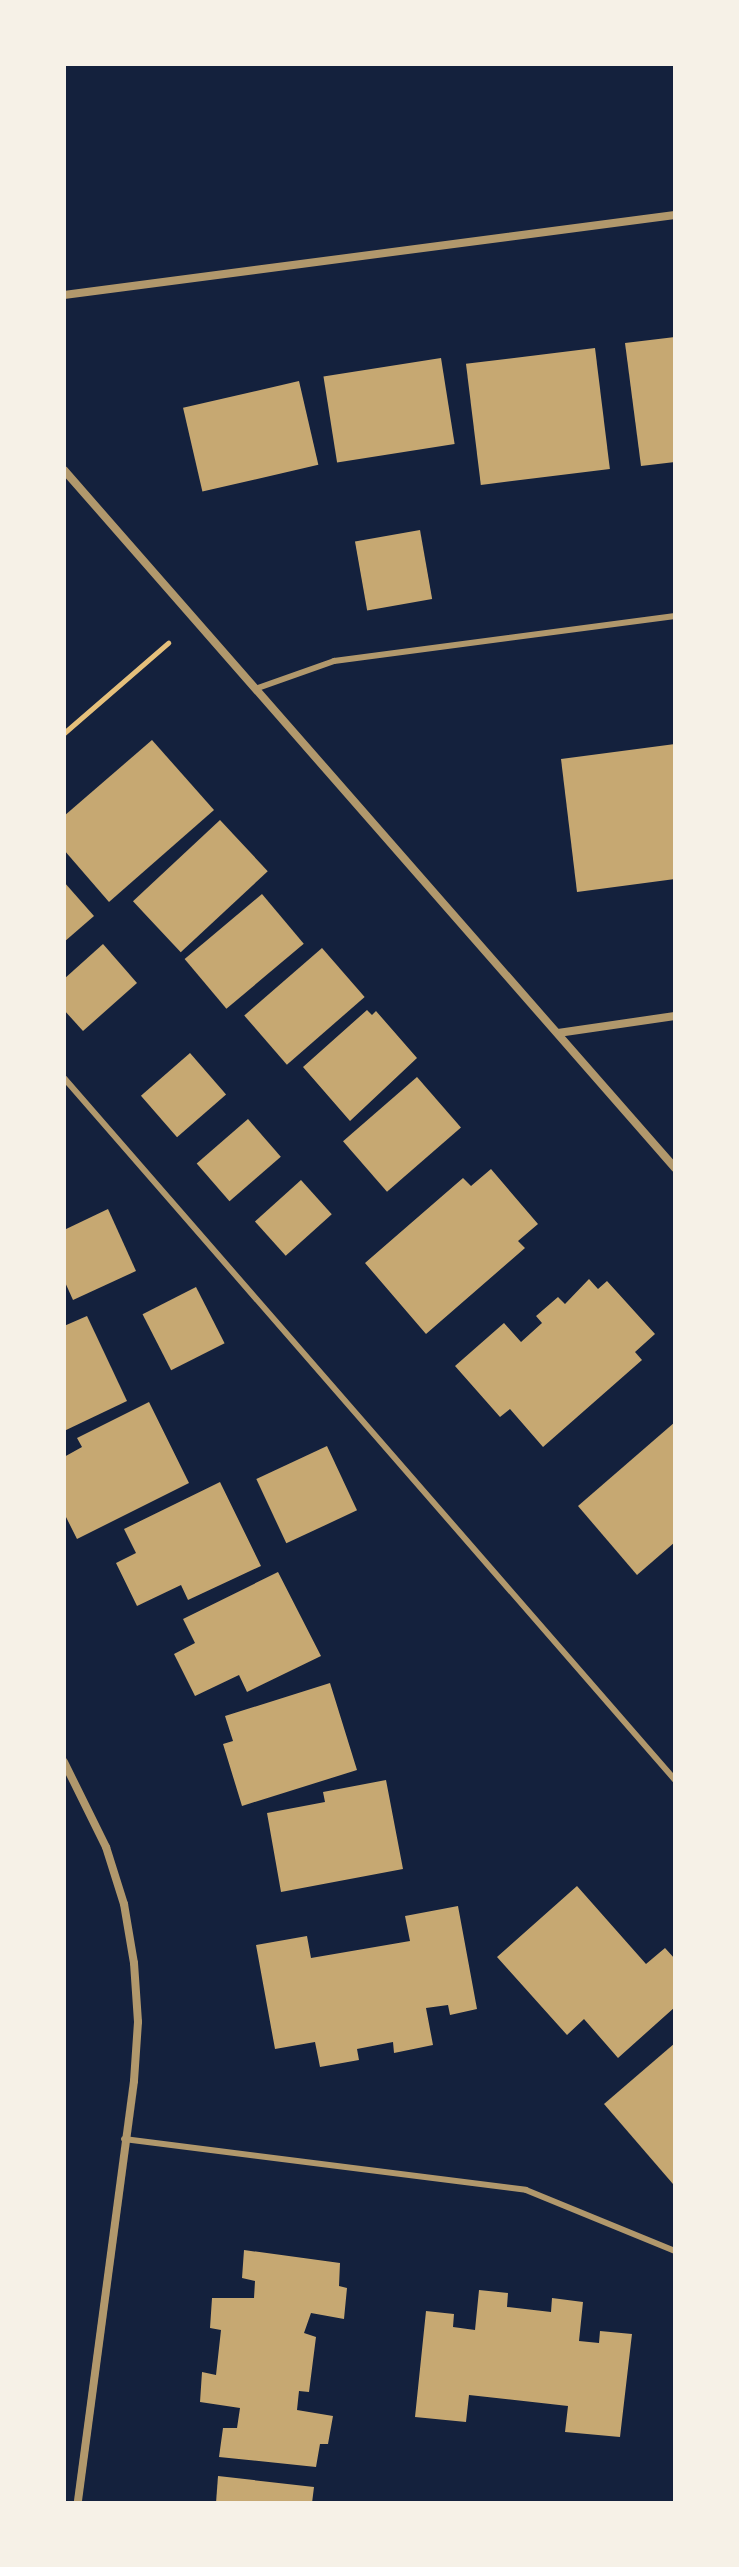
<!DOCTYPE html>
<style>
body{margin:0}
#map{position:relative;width:739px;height:2567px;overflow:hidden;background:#14213d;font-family:Quicksand,sans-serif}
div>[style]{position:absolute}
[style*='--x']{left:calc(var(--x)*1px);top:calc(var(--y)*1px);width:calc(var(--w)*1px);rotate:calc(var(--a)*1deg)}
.building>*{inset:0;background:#c6a872;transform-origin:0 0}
.path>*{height:5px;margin:-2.5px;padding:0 2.5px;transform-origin:2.5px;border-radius:2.5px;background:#e5c07b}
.service>*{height:6px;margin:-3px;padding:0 3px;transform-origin:3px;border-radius:3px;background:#b1986c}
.minor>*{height:8px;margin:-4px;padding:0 4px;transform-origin:4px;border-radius:4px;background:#b1986c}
span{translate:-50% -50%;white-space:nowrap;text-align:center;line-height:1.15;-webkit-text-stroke:6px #f6f1e7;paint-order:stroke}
.frame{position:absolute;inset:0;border:66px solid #f6f1e7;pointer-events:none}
</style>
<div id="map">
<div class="building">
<i style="clip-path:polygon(675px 337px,675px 462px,641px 466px,625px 343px)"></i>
<i style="left:595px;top:348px;width:122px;height:130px;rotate:83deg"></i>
<i style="left:441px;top:358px;width:87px;height:119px;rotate:81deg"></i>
<i style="left:299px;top:381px;width:86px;height:119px;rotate:77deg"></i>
<i style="left:420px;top:530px;width:70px;height:66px;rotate:80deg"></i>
<i style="clip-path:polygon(152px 740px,214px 810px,109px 902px,64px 850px,64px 816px)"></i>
<i style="clip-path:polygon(675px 744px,675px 879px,577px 892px,561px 759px)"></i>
<i style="left:220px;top:820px;width:70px;height:119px;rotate:47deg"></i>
<i style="clip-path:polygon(64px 882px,94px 916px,64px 942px)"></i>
<i style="left:262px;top:894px;width:65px;height:101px;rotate:50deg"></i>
<i style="clip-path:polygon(103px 944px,137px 983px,83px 1031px,64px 1010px,64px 979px)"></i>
<i style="left:322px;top:948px;width:65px;height:103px;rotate:49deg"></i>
<i style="clip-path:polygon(367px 1010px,372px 1015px,376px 1011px,417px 1058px,350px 1121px,303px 1067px)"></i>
<i style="left:190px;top:1053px;width:55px;height:65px;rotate:49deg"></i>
<i style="left:417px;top:1077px;width:67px;height:98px;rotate:49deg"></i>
<i style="left:248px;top:1119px;width:50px;height:68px;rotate:49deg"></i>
<i style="clip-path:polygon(491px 1169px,538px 1224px,518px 1241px,525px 1248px,426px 1334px,365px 1263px,463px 1178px,471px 1186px)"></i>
<i style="left:301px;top:1180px;width:46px;height:62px;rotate:48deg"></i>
<i style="clip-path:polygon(108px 1209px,136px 1271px,73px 1300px,64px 1280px,64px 1230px)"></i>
<i style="clip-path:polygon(589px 1279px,598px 1289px,607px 1281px,655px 1334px,635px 1352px,642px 1360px,543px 1447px,510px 1409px,500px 1417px,455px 1366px,504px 1323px,521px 1342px,542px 1323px,536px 1316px,558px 1297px,565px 1304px)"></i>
<i style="left:196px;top:1287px;width:63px;height:60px;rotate:63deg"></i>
<i style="clip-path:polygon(87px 1316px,127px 1401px,64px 1431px,64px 1326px)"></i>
<i style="clip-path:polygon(149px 1402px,189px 1483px,77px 1539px,64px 1513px,64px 1457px,82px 1447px,77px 1438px)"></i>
<i style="clip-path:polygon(675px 1422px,675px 1542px,637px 1575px,578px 1506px)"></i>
<i style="left:327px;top:1446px;width:71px;height:78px;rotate:65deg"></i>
<i style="clip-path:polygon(220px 1482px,261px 1566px,188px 1600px,181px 1585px,137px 1606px,116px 1563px,136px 1553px,124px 1529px)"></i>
<i style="clip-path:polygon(278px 1572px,321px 1656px,247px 1692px,239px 1675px,195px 1696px,174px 1654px,195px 1643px,183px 1619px)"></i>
<i style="clip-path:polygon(330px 1683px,357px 1770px,242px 1806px,223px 1744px,233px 1741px,225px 1716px)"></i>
<i style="clip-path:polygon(386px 1780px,403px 1869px,281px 1892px,267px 1813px,325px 1802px,323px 1792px)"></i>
<i style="clip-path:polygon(577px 1886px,646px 1964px,665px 1948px,675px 1959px,675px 2007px,618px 2058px,584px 2019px,567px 2035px,497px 1957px)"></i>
<i style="clip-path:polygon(458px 1906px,477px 2009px,450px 2015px,448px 2005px,426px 2008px,433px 2045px,394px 2053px,393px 2042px,357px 2049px,359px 2060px,320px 2067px,315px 2042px,275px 2049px,256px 1945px,307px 1936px,311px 1958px,410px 1941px,405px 1916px)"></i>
<i style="clip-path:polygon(675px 2043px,675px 2183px,673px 2184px,604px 2104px)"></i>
<i style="clip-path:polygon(244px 2250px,340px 2263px,339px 2286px,347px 2288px,344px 2319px,311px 2313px,304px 2333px,316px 2337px,309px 2392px,299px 2391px,297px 2410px,333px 2416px,328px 2444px,320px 2444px,316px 2467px,219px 2457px,223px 2428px,237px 2428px,240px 2408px,200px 2402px,202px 2372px,216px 2375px,221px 2330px,210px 2328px,212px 2298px,254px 2298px,255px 2281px,242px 2278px)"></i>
<i style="clip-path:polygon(479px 2290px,508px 2293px,507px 2307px,551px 2312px,552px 2298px,583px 2302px,579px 2341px,599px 2343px,600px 2331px,632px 2334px,620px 2437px,565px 2432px,568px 2406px,469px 2395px,466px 2422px,415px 2417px,426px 2311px,454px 2314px,453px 2327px,475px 2330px)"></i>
<i style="clip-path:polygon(218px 2476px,314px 2487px,312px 2503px,216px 2503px)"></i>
</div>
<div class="path">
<i style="--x:64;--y:733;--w:138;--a:-40.9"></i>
</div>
<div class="service">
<i style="--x:255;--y:689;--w:84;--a:-19.5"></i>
<i style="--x:334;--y:661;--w:344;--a:-7.5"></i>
<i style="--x:64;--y:1078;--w:931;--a:48.96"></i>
<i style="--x:124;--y:2139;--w:405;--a:7.2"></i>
<i style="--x:526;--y:2190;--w:161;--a:22.3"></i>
</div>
<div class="minor">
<i style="--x:64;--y:295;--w:616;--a:-7.46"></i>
<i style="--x:64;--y:470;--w:928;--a:48.8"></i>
<i style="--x:558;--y:1033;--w:118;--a:-8.3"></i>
<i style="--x:64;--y:1762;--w:95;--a:63.7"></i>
<i style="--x:106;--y:1847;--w:60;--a:72.5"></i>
<i style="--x:124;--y:1904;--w:60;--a:80.4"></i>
<i style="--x:134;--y:1963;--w:59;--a:86.1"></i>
<i style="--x:138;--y:2022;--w:59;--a:93.9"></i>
<i style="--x:134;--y:2081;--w:426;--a:97.6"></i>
</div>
<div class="frame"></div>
</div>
